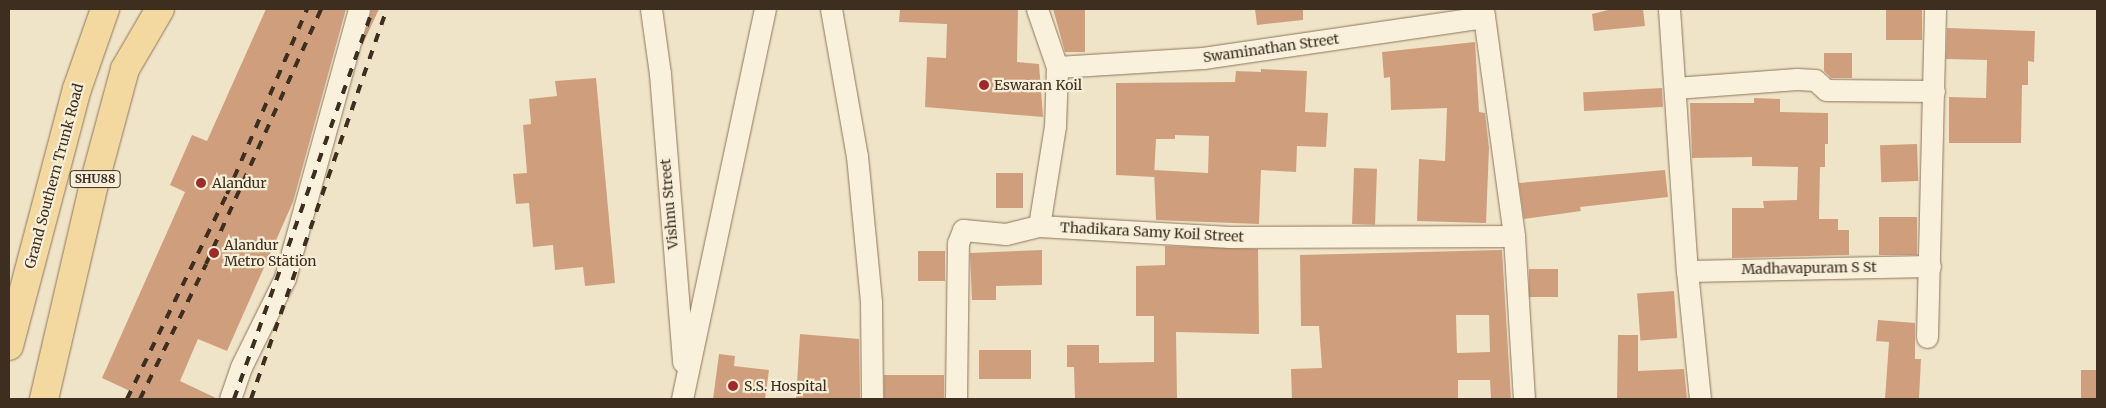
<!DOCTYPE html>
<style>
body{margin:0}
#map{position:relative;width:2106px;height:408px;overflow:hidden;background:#f0e4c8;font-family:Merriweather,serif}
div>[style]{position:absolute}
[style*='--x']{left:calc(var(--x)*1px);top:calc(var(--y)*1px);width:calc(var(--w)*1px);rotate:calc(var(--a)*1deg)}
.building>*{inset:0;background:#cf9f7d;transform-origin:0 0}
.roads{filter:drop-shadow(0 0 1px #8d765c) drop-shadow(0 0 1px #8d765c)}
.street>*{height:21px;margin:-10.5px;padding:0 10.5px;transform-origin:10.5px;border-radius:10.5px;background:#faf1dc}
.primary>*{height:28px;margin:-14px;padding:0 14px;transform-origin:14px;border-radius:14px;background:#f3d9a0}
.rail>*{height:4px;margin-top:-2px;transform-origin:0;background:repeating-linear-gradient(90deg,#3d2e20 0 9px,transparent 0 18px)}
.dots>*{width:14px;height:14px;translate:-50% -50%;box-sizing:border-box;border:2px solid #f7eed8;border-radius:50%}
span{translate:-50% -50%;white-space:nowrap;text-align:center;line-height:1.15;-webkit-text-stroke:4.5px #f7eed8;paint-order:stroke}
.shield-label span{padding:1px 4px;background:#f7eed8;border:1px solid;border-radius:4px;-webkit-text-stroke-width:0}
.shield-label{font-size:12px;color:#3d2e20;font-weight:700}
.street-label{font-size:14px;color:#3d2e20}
.poi-label{font-size:14px;color:#3d2e20}
.left{translate:0 -50%;text-align:left}
.frame{position:absolute;inset:0;border:10px solid #3d2e20;pointer-events:none}
</style>
<div id="map">
<div class="building">
<i style="clip-path:polygon(266px 9px,346px 9px,293px 202px,227px 351px,198px 339px,180px 381px,218px 399px,127px 399px,130px 391px,102px 378px,185px 192px,170px 185px,192px 135px,207px 141px)"></i>
<i style="clip-path:polygon(371px 9px,379px 9px,361px 48px,371px 12px)"></i>
<i style="clip-path:polygon(900px 9px,1018px 9px,1017px 62px,1039px 64px,1043px 117px,925px 107px,927px 57px,946px 58px,947px 24px,899px 22px)"></i>
<i style="clip-path:polygon(1053px 9px,1085px 9px,1085px 52px,1065px 52px)"></i>
<i style="clip-path:polygon(1255px 9px,1303px 9px,1303px 20px,1257px 25px)"></i>
<i style="clip-path:polygon(1612px 9px,1643px 9px,1645px 26px,1594px 31px,1592px 14px)"></i>
<i style="left:1886px;top:9px;width:36px;height:31px"></i>
<i style="clip-path:polygon(1947px 28px,2035px 31px,2034px 62px,2028px 61px,2028px 85px,2022px 85px,2021px 143px,1949px 143px,1949px 97px,1986px 98px,1987px 60px,1946px 59px)"></i>
<i style="clip-path:polygon(1475px 42px,1479px 112px,1485px 113px,1489px 148px,1486px 223px,1417px 221px,1419px 159px,1445px 161px,1447px 108px,1391px 110px,1390px 77px,1384px 78px,1382px 52px)"></i>
<i style="clip-path:polygon(1824px 53px,1852px 53px,1852px 78px,1831px 78px,1824px 71px)"></i>
<i style="clip-path:polygon(1261px 69px,1307px 71px,1305px 112px,1328px 113px,1326px 147px,1297px 146px,1296px 172px,1261px 170px,1259px 224px,1156px 220px,1154px 170px,1208px 173px,1209px 136px,1175px 135px,1175px 139px,1156px 139px,1154px 177px,1116px 175px,1116px 83px,1235px 82px,1236px 71px,1261px 72px)"></i>
<i style="clip-path:polygon(596px 78px,615px 283px,585px 286px,583px 267px,555px 270px,553px 245px,533px 247px,529px 203px,516px 204px,513px 174px,527px 173px,523px 125px,531px 124px,529px 99px,557px 96px,555px 81px)"></i>
<i style="left:1662px;top:88px;width:19px;height:79px;rotate:87deg"></i>
<i style="clip-path:polygon(1754px 98px,1780px 99px,1780px 112px,1828px 113px,1828px 144px,1825px 144px,1825px 167px,1820px 167px,1819px 219px,1838px 219px,1838px 230px,1849px 230px,1849px 255px,1732px 258px,1732px 208px,1764px 208px,1763px 201px,1797px 200px,1798px 167px,1752px 166px,1752px 157px,1692px 158px,1690px 103px,1754px 103px)"></i>
<i style="left:1917px;top:144px;width:37px;height:37px;rotate:88deg"></i>
<i style="left:1354px;top:168px;width:23px;height:56px;rotate:2deg"></i>
<i style="clip-path:polygon(1665px 170px,1668px 197px,1580px 207px,1581px 211px,1524px 219px,1519px 183px)"></i>
<i style="left:996px;top:173px;width:27px;height:35px"></i>
<i style="left:1879px;top:217px;width:38px;height:38px"></i>
<i style="clip-path:polygon(1165px 246px,1258px 249px,1259px 334px,1176px 332px,1177px 399px,1075px 399px,1074px 367px,1067px 367px,1067px 345px,1099px 345px,1099px 363px,1154px 362px,1154px 316px,1136px 316px,1136px 266px,1165px 265px)"></i>
<i style="clip-path:polygon(1042px 250px,1042px 285px,996px 286px,996px 300px,972px 300px,970px 253px)"></i>
<i style="clip-path:polygon(evenodd,1502px 250px,1511px 399px,1491px 399px,1490px 380px,1458px 380px,1458px 399px,1292px 399px,1291px 369px,1322px 368px,1319px 326px,1301px 326px,1300px 255px,1502px 250px,1456px 315px,1489px 315px,1490px 352px,1457px 353px,1456px 315px)"></i>
<i style="left:918px;top:251px;width:27px;height:30px"></i>
<i style="left:1558px;top:269px;width:28px;height:29px;rotate:90deg"></i>
<i style="left:1674px;top:291px;width:47px;height:37px;rotate:86deg"></i>
<i style="clip-path:polygon(1878px 320px,1915px 323px,1915px 359px,1921px 359px,1919px 399px,1885px 399px,1889px 342px,1876px 341px)"></i>
<i style="clip-path:polygon(800px 334px,859px 339px,860px 399px,796px 399px)"></i>
<i style="clip-path:polygon(1618px 335px,1638px 335px,1638px 371px,1684px 369px,1687px 399px,1617px 398px)"></i>
<i style="left:1031px;top:350px;width:29px;height:52px;rotate:90deg"></i>
<i style="clip-path:polygon(719px 354px,735px 356px,734px 366px,769px 370px,765px 399px,713px 399px)"></i>
<i style="left:2081px;top:370px;width:16px;height:29px"></i>
<i style="left:944px;top:375px;width:24px;height:60px;rotate:90deg"></i>
</div>
<div class="roads">
<div class="street">
<i style="--x:651;--y:9;--w:66;--a:82.1"></i>
<i style="--x:660;--y:74;--w:289;--a:85.4"></i>
<i style="--x:831;--y:9;--w:149;--a:80"></i>
<i style="--x:857;--y:156;--w:147;--a:84.5"></i>
<i style="--x:871;--y:302;--w:97;--a:89.4"></i>
<i style="--x:1037;--y:9;--w:61;--a:71"></i>
<i style="--x:1057;--y:67;--w:59;--a:91.9"></i>
<i style="--x:1055;--y:126;--w:101;--a:99.1"></i>
<i style="--x:1483;--y:9;--w:229;--a:82.2"></i>
<i style="--x:1514;--y:236;--w:163;--a:86.5"></i>
<i style="--x:1669;--y:9;--w:263;--a:86.1"></i>
<i style="--x:1687;--y:271;--w:129;--a:84.2"></i>
<i style="--x:1057;--y:67;--w:146;--a:-3.5"></i>
<i style="--x:1203;--y:58;--w:284;--a:-8.3"></i>
<i style="--x:1675;--y:88;--w:122;--a:-4.2"></i>
<i style="--x:1797;--y:79;--w:18;--a:3"></i>
<i style="--x:1815;--y:80;--w:15;--a:42"></i>
<i style="--x:1826;--y:90;--w:108;--a:0.5"></i>
<i style="--x:1687;--y:271;--w:243;--a:-1.2"></i>
<i style="--x:1927;--y:337;--w:328;--a:-88.6"></i>
<i style="--x:230;--y:399;--w:34;--a:-71"></i>
<i style="--x:241;--y:367;--w:99;--a:-63.7"></i>
<i style="--x:285;--y:278;--w:279;--a:-74.6"></i>
<i style="--x:682;--y:399;--w:399;--a:-78"></i>
<i style="--x:956;--y:399;--w:156;--a:-89.3"></i>
<i style="--x:958;--y:243;--w:14;--a:-69"></i>
<i style="--x:963;--y:230;--w:43;--a:5.3"></i>
<i style="--x:1006;--y:234;--w:34;--a:-14"></i>
<i style="--x:1039;--y:226;--w:191;--a:3.3"></i>
<i style="--x:1230;--y:237;--w:284;--a:-0.2"></i>
</div>
<div class="primary">
<i style="--x:9;--y:346;--w:266;--a:-75.2"></i>
<i style="--x:77;--y:89;--w:85;--a:-70.7"></i>
<i style="--x:44;--y:399;--w:221;--a:-76.9"></i>
<i style="--x:94;--y:184;--w:119;--a:-74.9"></i>
<i style="--x:125;--y:69;--w:69;--a:-59.7"></i>
</div>
</div>
<div class="rail">
<i style="--x:127;--y:399;--w:228;--a:-64"></i>
<i style="--x:227;--y:194;--w:202;--a:-66.6"></i>
<i style="--x:140;--y:399;--w:150;--a:-63.9"></i>
<i style="--x:206;--y:264;--w:280;--a:-65.7"></i>
<i style="--x:234;--y:399;--w:414;--a:-70.4"></i>
<i style="--x:251;--y:399;--w:413;--a:-70.8"></i>
</div>
<div class="dots">
<i style="left:984px;top:85px;background:#9e2a2b"></i>
<i style="left:201px;top:183px;background:#9e2a2b"></i>
<i style="left:214px;top:253px;background:#9e2a2b"></i>
<i style="left:733px;top:386px;background:#9e2a2b"></i>
</div>
<div class="shield-label">
<span style="left:95px;top:179px">SHU88</span>
</div>
<div class="street-label">
<span style="left:1271px;top:48px;rotate:-8deg">Swaminathan Street</span>
<span style="left:54px;top:176px;rotate:-75deg">Grand Southern Trunk Road</span>
<span style="left:669px;top:204px;rotate:-95deg">Vishnu Street</span>
<span style="left:1152px;top:232px;rotate:3deg">Thadikara Samy Koil Street</span>
<span style="left:1809px;top:268px;rotate:-1deg">Madhavapuram S St</span>
</div>
<div class="poi-label">
<span class="left" style="left:994px;top:85px">Eswaran Koil</span>
<span class="left" style="left:212px;top:183px">Alandur</span>
<span class="left" style="left:224px;top:253px">Alandur<br>Metro Station</span>
<span class="left" style="left:744px;top:386px">S.S. Hospital</span>
</div>
<div class="frame"></div>
</div>
